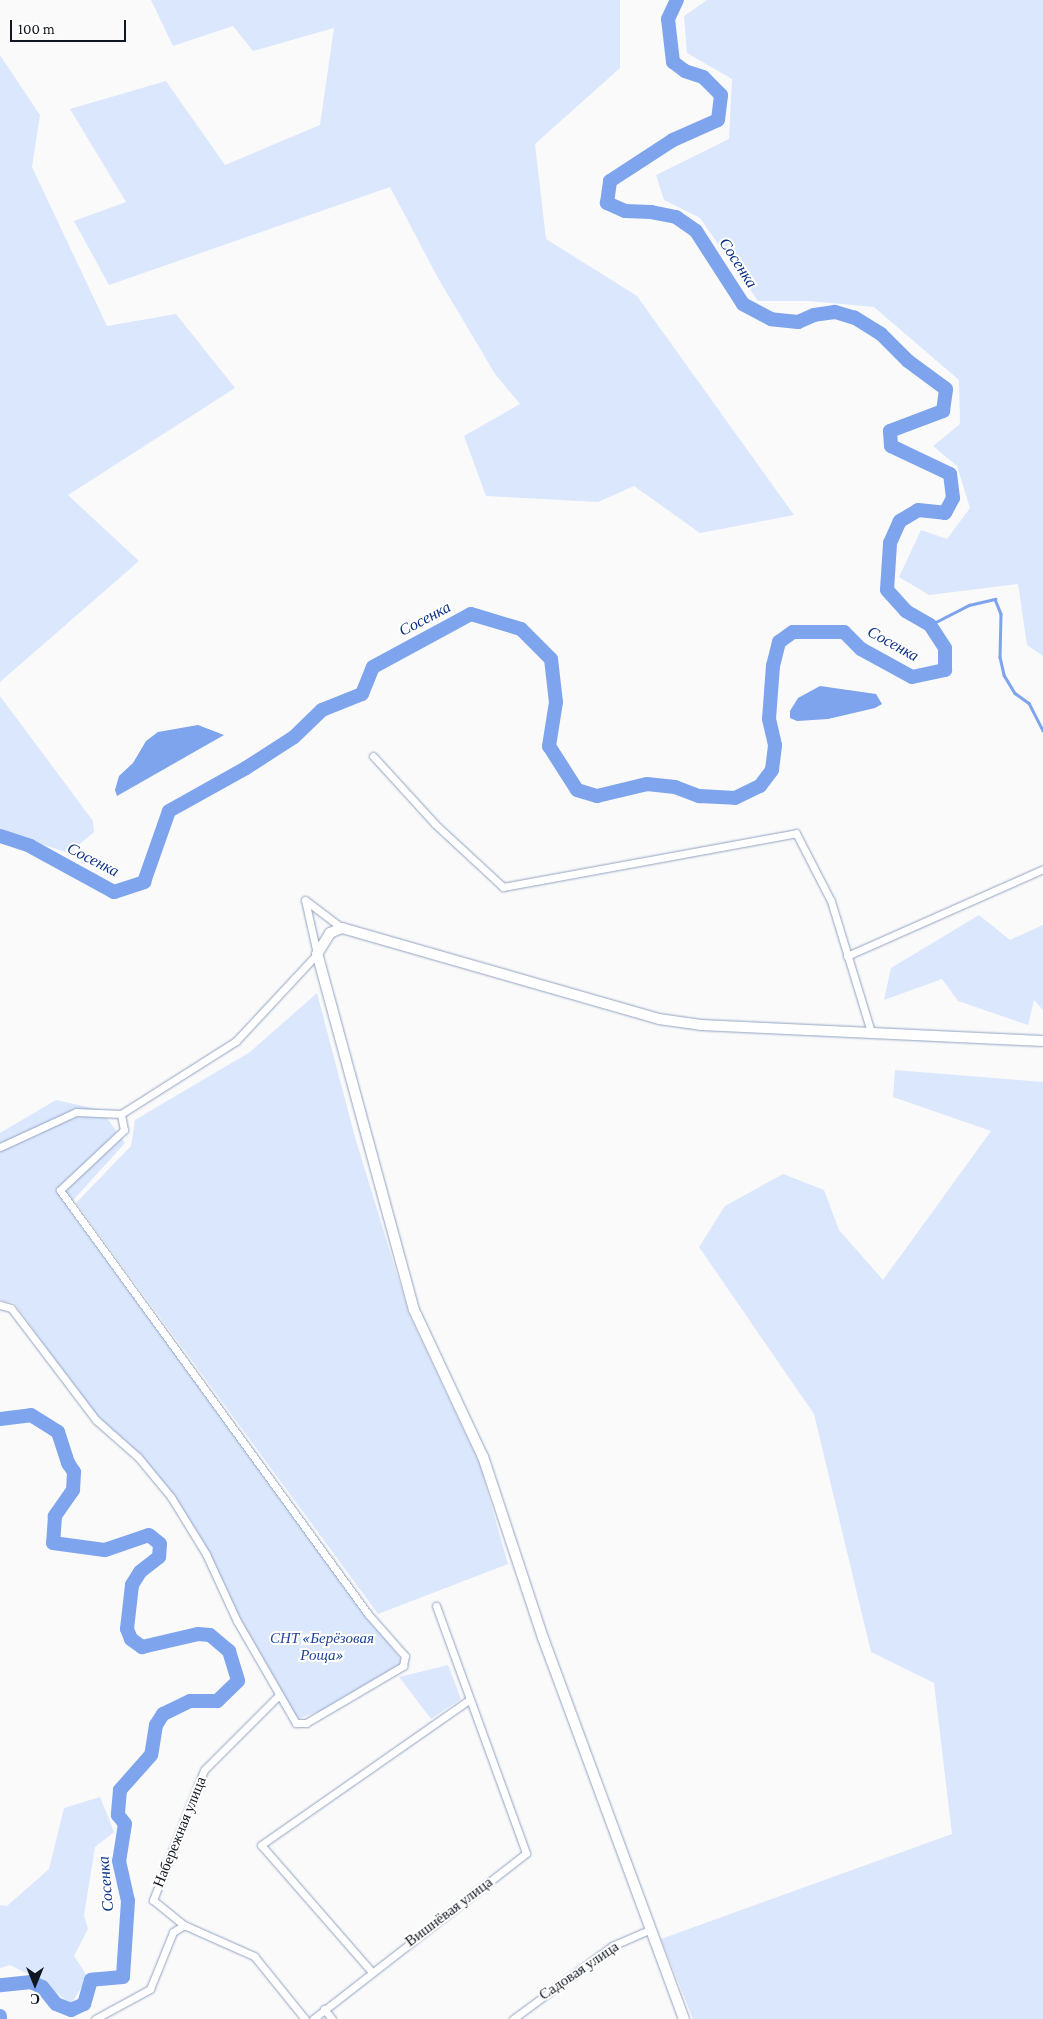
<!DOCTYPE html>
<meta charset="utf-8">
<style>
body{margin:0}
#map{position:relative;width:1043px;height:2019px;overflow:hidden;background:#fafafa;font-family:"Crimson Pro",serif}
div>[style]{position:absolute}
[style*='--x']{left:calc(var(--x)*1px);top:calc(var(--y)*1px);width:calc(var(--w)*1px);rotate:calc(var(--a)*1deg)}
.green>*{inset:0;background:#dbe7fd}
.water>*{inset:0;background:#7da4ed}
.stream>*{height:2.5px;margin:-1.25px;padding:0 1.25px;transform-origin:1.25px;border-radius:1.25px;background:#7da4ed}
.river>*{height:14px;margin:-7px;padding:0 7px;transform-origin:7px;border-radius:7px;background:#7da4ed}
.roads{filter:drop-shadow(0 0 1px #91a2c1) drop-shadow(0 0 1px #91a2c1)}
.street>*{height:7px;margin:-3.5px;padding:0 3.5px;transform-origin:3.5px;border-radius:3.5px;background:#fff}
.secondary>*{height:10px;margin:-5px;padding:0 5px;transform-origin:5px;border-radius:5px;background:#fff}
span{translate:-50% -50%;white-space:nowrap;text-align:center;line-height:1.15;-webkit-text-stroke:4px #fff;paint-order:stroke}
.park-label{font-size:15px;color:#1d4499;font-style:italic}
.street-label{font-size:15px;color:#111722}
.water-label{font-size:16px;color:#0d3386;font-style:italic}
.north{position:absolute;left:10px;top:1959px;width:50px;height:50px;-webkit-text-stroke:4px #fff;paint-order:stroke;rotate:180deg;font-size:14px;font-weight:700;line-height:20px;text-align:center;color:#111722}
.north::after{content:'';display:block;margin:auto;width:18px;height:22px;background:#111722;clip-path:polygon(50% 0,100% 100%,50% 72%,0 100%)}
.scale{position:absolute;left:10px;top:20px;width:116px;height:22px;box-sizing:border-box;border:2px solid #111722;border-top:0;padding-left:6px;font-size:15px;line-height:18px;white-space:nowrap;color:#111722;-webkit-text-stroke:4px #fff;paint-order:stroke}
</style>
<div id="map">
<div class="green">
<i style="clip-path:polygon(151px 0,620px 0,620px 68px,535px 144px,546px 239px,637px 296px,794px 515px,700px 533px,634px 486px,598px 502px,486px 496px,464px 436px,520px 404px,495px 374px,438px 278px,390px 187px,109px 285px,74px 221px,126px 202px,70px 109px,166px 81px,225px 165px,320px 125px,334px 28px,253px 51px,233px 26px,173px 46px)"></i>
<i style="clip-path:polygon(707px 0,1043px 0,1043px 656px,1027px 645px,1018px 584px,929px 595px,899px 577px,921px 530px,947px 539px,970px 508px,957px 466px,933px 446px,960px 424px,959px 380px,874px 307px,809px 301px,758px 301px,700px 218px,664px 200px,656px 175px,729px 139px,732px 79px,687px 53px,684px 16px)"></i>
<i style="clip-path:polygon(0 55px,40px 115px,32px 167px,107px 326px,176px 314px,235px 388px,68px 495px,139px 561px,0 682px)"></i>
<i style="clip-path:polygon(0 696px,93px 821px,94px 832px,69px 853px,0 831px)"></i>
<i style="clip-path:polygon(979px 915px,1010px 940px,1043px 925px,1043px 1010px,1034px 1000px,1028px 1025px,958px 1001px,942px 979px,884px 1000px,891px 968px)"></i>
<i style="clip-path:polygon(317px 993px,355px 1137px,409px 1314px,480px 1465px,508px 1564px,378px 1614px,76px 1203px,131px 1146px,135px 1120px,250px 1052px)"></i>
<i style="clip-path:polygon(895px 1070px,1043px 1082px,1043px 2019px,693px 2019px,661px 1939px,952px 1834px,934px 1683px,871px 1652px,814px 1414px,699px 1247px,725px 1206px,783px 1174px,824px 1190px,839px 1230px,883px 1280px,991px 1131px,893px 1097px)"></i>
<i style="clip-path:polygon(56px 1100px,101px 1110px,125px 1143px,67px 1207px,399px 1657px,403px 1665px,326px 1709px,297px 1719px,157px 1476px,97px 1418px,14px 1303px,0 1301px,0 1133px)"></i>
<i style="clip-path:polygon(448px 1665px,461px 1699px,431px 1719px,399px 1677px)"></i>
<i style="clip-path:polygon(100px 1797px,114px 1832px,95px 1847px,84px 1915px,88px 1929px,74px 1956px,88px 1977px,71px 2004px,40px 1980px,10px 1965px,0 1968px,0 1905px,7px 1906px,49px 1869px,64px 1808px)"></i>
</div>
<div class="water">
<i style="clip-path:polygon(820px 686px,876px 694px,882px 704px,875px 708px,828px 719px,797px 721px,790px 718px,790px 711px,798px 698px)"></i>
<i style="clip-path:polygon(198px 725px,224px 735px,117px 796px,115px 790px,119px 776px,133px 763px,146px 741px,158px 732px)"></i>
</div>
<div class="stream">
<i style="--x:930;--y:625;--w:44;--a:-27.1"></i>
<i style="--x:969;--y:605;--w:27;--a:-13"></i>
<i style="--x:995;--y:599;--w:16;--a:68"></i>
<i style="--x:1001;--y:614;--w:43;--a:91.3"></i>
<i style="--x:1000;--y:657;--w:18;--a:77"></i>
<i style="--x:1004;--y:675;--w:21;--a:59"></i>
<i style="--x:1015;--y:693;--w:17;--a:36"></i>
<i style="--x:1029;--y:703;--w:31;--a:63"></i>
</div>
<div class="river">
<i style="--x:0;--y:836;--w:32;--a:18"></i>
<i style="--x:30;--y:846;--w:96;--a:28.7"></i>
<i style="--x:114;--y:892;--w:32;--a:-18"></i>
<i style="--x:144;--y:882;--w:75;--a:-70.6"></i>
<i style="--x:169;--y:811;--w:88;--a:-29.2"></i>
<i style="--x:246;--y:768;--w:57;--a:-32.9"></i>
<i style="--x:294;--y:737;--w:39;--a:-44"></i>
<i style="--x:322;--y:710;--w:43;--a:-21.8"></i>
<i style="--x:362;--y:694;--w:29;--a:-68"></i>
<i style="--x:373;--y:667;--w:111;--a:-28.4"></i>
<i style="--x:471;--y:614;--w:52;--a:16.7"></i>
<i style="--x:521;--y:629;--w:42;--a:45"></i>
<i style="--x:551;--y:659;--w:43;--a:83.4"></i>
<i style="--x:556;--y:702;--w:45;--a:99"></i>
<i style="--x:549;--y:746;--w:52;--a:57.5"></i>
<i style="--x:577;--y:790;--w:21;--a:17"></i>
<i style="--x:597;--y:796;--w:51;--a:-13.5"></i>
<i style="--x:647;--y:784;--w:28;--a:6"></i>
<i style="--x:675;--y:787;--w:26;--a:21"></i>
<i style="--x:699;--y:796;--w:36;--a:3"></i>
<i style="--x:735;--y:798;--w:28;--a:-26"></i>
<i style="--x:760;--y:786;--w:20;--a:-53"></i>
<i style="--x:772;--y:770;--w:25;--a:-83"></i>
<i style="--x:775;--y:745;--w:27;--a:-103"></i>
<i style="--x:769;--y:719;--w:53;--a:-85.7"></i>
<i style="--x:773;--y:666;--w:25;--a:-76"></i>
<i style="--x:779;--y:642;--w:17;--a:-36"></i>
<i style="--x:793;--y:632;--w:51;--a:0"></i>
<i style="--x:844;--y:632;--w:24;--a:45"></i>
<i style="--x:861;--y:649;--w:58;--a:28.8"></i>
<i style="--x:912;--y:677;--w:34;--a:-12"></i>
<i style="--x:945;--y:670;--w:22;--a:-90"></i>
<i style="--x:945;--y:648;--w:27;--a:-123"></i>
<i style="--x:930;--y:625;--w:28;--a:-150"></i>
<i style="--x:906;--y:611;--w:28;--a:-132"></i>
<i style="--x:887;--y:590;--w:47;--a:-86.3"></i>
<i style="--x:890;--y:543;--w:24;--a:-66"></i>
<i style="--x:900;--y:521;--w:21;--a:-31"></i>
<i style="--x:918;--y:510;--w:27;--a:6"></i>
<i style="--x:945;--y:513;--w:17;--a:-62"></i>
<i style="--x:953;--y:498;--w:24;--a:-97"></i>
<i style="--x:950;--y:474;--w:65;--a:-154.6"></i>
<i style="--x:891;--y:446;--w:15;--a:-94"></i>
<i style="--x:890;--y:431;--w:57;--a:-20.7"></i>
<i style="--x:943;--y:411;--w:22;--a:-82"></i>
<i style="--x:946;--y:389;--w:47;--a:-143.6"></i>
<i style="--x:908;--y:361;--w:38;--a:-135"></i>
<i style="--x:881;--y:334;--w:31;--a:-148"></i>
<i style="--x:855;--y:318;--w:21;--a:-163"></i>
<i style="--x:835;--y:312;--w:21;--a:172"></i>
<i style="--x:814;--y:315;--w:17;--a:156"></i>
<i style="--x:798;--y:322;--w:27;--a:-174"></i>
<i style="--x:771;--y:319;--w:32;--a:-152"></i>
<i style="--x:743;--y:304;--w:87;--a:-122.8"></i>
<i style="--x:696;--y:231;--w:24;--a:-145"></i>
<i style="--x:676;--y:217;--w:25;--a:-169"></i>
<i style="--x:651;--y:212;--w:26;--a:-178"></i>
<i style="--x:625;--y:211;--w:20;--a:-156"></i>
<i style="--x:607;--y:203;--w:22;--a:-82"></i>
<i style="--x:610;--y:181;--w:75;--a:-33.1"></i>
<i style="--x:673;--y:140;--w:49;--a:-24"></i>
<i style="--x:718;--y:120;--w:25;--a:-83"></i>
<i style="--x:721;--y:95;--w:25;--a:-135"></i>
<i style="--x:703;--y:77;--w:19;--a:-162"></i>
<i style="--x:685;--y:71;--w:15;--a:-143"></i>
<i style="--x:673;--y:62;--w:43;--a:-96.6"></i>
<i style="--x:668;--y:19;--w:21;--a:-65"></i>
<i style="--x:0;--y:1419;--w:31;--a:-7"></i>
<i style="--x:31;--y:1415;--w:32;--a:32"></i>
<i style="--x:58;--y:1432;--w:33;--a:72"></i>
<i style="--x:68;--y:1463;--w:11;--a:56"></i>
<i style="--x:74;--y:1472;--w:18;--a:93"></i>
<i style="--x:73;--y:1490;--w:32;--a:125"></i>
<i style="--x:55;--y:1516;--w:27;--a:94"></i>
<i style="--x:53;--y:1543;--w:52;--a:7.7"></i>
<i style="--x:105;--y:1550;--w:46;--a:-18.8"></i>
<i style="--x:149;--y:1535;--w:14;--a:39"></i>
<i style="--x:160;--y:1544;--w:13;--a:94"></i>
<i style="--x:159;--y:1557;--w:24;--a:142"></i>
<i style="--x:140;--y:1572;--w:15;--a:122"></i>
<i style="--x:132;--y:1585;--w:44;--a:96.5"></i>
<i style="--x:127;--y:1629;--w:11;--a:68"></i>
<i style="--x:131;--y:1639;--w:14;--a:36"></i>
<i style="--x:142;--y:1647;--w:57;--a:-13.1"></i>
<i style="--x:198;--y:1634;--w:12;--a:5"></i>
<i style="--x:210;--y:1635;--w:25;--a:40"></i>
<i style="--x:229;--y:1651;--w:31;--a:73"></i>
<i style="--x:238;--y:1681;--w:29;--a:136"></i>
<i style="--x:217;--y:1701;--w:27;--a:180"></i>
<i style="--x:190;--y:1701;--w:30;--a:154"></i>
<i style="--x:163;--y:1714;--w:13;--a:122"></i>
<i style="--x:156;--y:1725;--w:30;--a:99"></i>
<i style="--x:151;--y:1755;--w:47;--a:131.5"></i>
<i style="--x:120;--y:1790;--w:25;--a:95"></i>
<i style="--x:118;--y:1815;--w:11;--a:52"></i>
<i style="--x:125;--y:1824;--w:37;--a:99"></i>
<i style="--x:119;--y:1861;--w:41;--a:77.3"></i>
<i style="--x:128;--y:1901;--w:76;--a:93.8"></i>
<i style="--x:123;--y:1977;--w:32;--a:175"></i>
<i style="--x:91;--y:1980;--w:25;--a:106"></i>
<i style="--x:84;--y:2004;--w:14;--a:155"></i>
<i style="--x:71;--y:2010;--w:16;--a:-158"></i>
<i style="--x:56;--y:2004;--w:22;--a:-129"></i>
<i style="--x:42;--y:1987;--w:12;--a:-156"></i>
<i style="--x:31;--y:1982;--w:31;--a:174"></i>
<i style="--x:0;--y:2016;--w:3;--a:90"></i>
</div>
<div class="roads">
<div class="street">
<i style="--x:373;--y:756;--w:92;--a:47.6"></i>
<i style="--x:435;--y:824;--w:93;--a:42.8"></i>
<i style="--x:503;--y:887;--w:298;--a:-10.4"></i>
<i style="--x:796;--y:833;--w:76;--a:62.8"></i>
<i style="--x:831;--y:901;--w:137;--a:73"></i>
<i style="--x:305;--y:900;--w:46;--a:37.1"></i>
<i style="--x:847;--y:956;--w:214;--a:-23.9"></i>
<i style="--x:0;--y:1147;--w:84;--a:-24.7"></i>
<i style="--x:76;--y:1112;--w:45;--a:2.5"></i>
<i style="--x:0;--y:1305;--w:11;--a:15"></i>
<i style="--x:11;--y:1308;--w:141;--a:52.8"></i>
<i style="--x:96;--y:1420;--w:56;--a:41.4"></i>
<i style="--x:138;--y:1457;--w:52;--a:50.5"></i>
<i style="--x:171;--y:1497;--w:67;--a:58.4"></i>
<i style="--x:206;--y:1554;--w:74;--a:65.2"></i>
<i style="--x:237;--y:1621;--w:118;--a:60"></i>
<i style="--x:296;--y:1723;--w:10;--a:0"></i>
<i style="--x:306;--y:1723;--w:113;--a:-30.4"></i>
<i style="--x:403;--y:1666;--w:10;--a:-79"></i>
<i style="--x:405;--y:1656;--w:56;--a:-131.4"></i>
<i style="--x:368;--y:1614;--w:524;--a:-126"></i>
<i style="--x:60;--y:1190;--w:88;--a:-43.2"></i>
<i style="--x:124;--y:1130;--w:16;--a:-101"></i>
<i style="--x:121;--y:1114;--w:136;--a:-32.4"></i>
<i style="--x:236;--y:1041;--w:119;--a:-47"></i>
<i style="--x:317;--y:954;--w:55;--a:-102.5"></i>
<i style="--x:279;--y:1695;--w:106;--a:135"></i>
<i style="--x:204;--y:1770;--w:140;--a:111.4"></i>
<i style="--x:153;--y:1900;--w:40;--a:39"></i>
<i style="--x:184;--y:1925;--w:77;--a:23.9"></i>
<i style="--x:254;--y:1956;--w:81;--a:51"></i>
<i style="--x:371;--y:1971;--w:167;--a:-131.1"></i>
<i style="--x:261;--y:1845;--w:254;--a:-34.9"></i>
<i style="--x:324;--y:2009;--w:13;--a:51"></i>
<i style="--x:95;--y:2019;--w:63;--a:-28.6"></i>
<i style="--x:150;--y:1989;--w:61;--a:-68"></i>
<i style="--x:173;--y:1932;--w:13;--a:-32"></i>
<i style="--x:313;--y:2019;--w:270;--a:-37.9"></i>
<i style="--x:526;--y:1853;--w:263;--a:-110"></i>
<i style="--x:513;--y:2019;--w:123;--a:-36.4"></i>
<i style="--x:612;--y:1946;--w:40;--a:-23.4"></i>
</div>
<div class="secondary">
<i style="--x:684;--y:2019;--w:406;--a:-110.3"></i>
<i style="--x:543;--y:1638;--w:191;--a:-108.3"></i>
<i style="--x:483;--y:1457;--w:162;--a:-115.1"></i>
<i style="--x:414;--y:1310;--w:369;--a:-105.2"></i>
<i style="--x:317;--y:954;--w:25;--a:-58"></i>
<i style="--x:330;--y:933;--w:13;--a:-23"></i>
<i style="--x:342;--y:928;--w:330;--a:16"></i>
<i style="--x:659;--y:1019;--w:42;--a:8.1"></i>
<i style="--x:701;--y:1025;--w:342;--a:2.7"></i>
</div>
</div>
<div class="park-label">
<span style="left:322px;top:1647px">СНТ «Берёзовая<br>Роща»</span>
</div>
<div class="street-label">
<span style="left:180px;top:1832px;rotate:-68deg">Набережная улица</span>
<span style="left:449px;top:1912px;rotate:-37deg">Вишнёвая улица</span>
<span style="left:579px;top:1971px;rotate:-34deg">Садовая улица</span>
</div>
<div class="water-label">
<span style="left:738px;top:263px;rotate:57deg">Сосенка</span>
<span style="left:425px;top:619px;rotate:-28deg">Сосенка</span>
<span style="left:893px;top:644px;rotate:29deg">Сосенка</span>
<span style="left:93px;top:860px;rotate:27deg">Сосенка</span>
<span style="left:106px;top:1884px;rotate:-95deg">Сосенка</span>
</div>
<div class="north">С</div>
<div class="scale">100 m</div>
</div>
